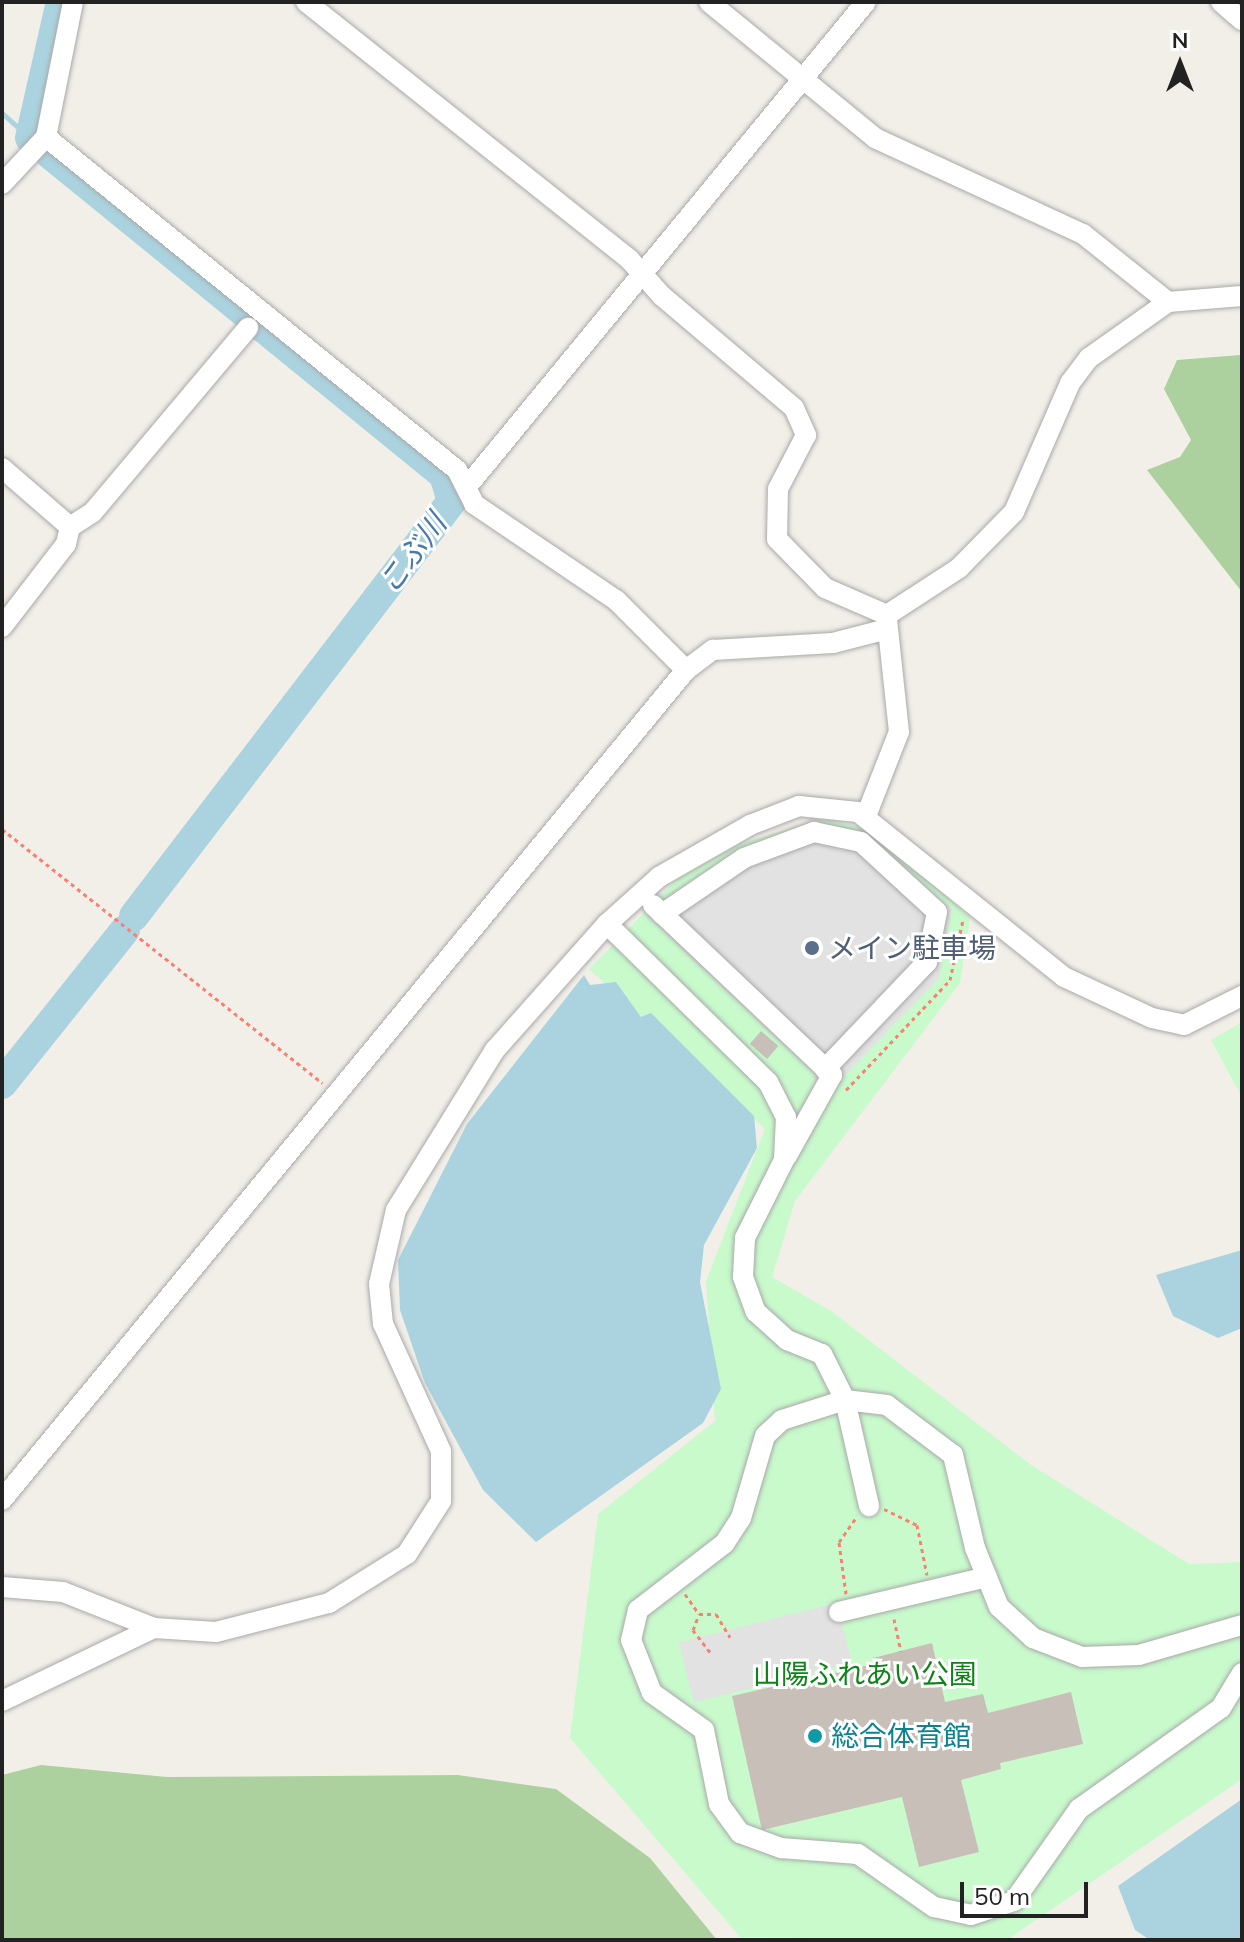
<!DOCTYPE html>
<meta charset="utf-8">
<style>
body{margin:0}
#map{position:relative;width:1244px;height:1942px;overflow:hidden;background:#f2efe9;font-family:Mulish,"Noto Sans JP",sans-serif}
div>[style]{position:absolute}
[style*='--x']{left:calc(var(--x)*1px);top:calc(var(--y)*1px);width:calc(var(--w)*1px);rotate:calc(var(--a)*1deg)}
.forest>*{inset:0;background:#add19e}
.park>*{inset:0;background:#c8facc}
.parking>*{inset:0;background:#e2e2e2;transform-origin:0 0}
.water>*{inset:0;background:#aad3df}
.stream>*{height:5px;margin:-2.5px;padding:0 2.5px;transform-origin:2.5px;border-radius:2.5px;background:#aad3df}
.river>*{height:30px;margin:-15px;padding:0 15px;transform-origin:15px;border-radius:15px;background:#aad3df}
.building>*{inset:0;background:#c7bfb8;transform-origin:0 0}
.path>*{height:3px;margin-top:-1.5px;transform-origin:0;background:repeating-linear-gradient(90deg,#fa8072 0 4px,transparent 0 8px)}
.roads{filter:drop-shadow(0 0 2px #a9a9a9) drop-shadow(0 0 2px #a9a9a9)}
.minor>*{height:20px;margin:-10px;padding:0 10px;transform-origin:10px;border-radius:10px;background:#fff}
.dots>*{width:22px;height:22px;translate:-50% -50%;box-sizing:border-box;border:4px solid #fff;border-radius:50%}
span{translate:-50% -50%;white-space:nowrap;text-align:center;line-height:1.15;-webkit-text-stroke:6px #fff;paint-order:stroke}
.service-label{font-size:28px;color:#4e5e75}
.left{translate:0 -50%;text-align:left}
.park-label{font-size:28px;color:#0c8416}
.culture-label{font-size:28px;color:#0d838f}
.water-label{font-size:30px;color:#4a7aab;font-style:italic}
.frame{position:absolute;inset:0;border:4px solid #222;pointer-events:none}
.north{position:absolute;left:1140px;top:24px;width:80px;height:80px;-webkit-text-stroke:6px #fff;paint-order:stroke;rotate:0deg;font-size:22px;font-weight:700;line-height:32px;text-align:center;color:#222}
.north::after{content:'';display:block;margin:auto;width:28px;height:36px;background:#222;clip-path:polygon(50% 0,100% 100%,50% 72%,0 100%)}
.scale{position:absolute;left:960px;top:1882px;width:128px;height:36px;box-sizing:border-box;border:4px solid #222;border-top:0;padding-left:10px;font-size:24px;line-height:28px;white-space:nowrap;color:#222;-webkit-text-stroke:6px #fff;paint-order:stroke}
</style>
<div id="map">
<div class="forest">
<i style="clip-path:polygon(1240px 355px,1242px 356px,1242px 592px,1147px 470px,1180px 457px,1191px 440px,1164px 389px,1177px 360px)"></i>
<i style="clip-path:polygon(41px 1765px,167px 1777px,458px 1775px,556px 1789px,650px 1858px,717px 1940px,2px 1940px,2px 1775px)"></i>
</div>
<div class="park">
<i style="clip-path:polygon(824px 818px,874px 831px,970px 918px,960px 983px,795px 1201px,772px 1277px,831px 1311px,1031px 1465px,1189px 1564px,1242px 1562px,1242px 1779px,1007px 1940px,740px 1937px,570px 1738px,598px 1514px,715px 1421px,706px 1281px,765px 1129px,589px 969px,679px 877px,742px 843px)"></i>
<i style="clip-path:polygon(1242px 1022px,1242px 1097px,1211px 1040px)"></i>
</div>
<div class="parking">
<i style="clip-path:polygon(862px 832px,952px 909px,939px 978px,831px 1090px,648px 917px,672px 893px,738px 853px)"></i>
<i style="left:837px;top:1603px;width:62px;height:163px;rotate:76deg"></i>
</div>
<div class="water">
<i style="clip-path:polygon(584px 975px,590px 985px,616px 982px,641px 1017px,651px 1013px,754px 1116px,757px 1148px,704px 1245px,700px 1282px,721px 1389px,703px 1423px,536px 1542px,483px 1490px,425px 1383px,400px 1310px,398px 1260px,467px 1124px)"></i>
<i style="clip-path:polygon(1242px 1250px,1242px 1328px,1218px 1338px,1173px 1316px,1156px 1275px)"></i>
<i style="clip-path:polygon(1242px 1799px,1242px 1940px,1150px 1940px,1135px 1930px,1118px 1886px)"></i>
</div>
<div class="stream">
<i style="--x:2;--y:113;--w:36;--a:42"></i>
</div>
<div class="river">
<i style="--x:30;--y:138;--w:139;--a:-77.2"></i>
<i style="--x:50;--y:154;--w:508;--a:39.17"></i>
<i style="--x:444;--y:475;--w:27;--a:73"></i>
<i style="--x:452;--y:501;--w:523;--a:127.46"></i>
<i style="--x:2;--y:1084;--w:197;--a:-51.4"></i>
</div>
<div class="building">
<i style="left:761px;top:1031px;width:23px;height:17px;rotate:41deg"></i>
<i style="clip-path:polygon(932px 1643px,945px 1702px,983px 1694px,988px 1713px,1071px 1692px,1083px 1744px,1000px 1763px,1001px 1769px,961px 1780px,979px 1852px,919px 1867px,902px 1797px,762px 1830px,732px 1696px,874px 1664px,873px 1658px)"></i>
</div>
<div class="path">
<i style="--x:2;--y:829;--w:409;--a:38.4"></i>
<i style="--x:846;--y:1090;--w:151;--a:-46.6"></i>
<i style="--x:950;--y:980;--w:61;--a:-77.8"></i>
<i style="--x:884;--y:1509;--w:37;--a:26"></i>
<i style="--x:917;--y:1525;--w:51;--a:78.7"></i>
<i style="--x:685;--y:1594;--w:24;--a:55"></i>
<i style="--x:846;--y:1594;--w:52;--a:-97.7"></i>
<i style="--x:839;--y:1542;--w:32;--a:-55"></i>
<i style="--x:894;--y:1619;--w:33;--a:78"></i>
<i style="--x:710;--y:1652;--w:28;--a:-128"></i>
<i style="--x:693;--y:1630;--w:17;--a:-69"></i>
<i style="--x:699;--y:1614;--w:17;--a:0"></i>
<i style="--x:716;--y:1614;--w:27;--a:59"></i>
</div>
<div class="roads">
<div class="minor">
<i style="--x:306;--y:2;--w:413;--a:38.5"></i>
<i style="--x:629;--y:259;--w:50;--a:48.3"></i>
<i style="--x:662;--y:296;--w:173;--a:40.3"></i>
<i style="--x:794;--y:408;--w:30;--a:66"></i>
<i style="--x:806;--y:435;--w:61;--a:117.4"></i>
<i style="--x:778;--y:489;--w:50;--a:91.1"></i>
<i style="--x:777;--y:539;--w:69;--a:45.6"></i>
<i style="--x:825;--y:588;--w:68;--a:23.5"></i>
<i style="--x:709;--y:2;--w:215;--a:39.3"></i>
<i style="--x:875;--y:138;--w:229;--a:24.8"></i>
<i style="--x:1083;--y:234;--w:109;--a:38.7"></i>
<i style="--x:1221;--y:2;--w:28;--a:41"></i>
<i style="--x:46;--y:137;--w:529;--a:39.02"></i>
<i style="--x:457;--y:470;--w:38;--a:63"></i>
<i style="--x:474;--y:504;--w:173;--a:34.1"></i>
<i style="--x:617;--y:601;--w:98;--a:45"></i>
<i style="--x:2;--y:184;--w:64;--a:-46.9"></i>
<i style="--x:46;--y:137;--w:138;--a:-78.7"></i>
<i style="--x:2;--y:468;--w:90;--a:40.9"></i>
<i style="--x:470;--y:483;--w:623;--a:-50.54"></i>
<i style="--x:887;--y:615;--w:86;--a:-33.1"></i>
<i style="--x:959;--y:568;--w:78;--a:-45.5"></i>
<i style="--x:1014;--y:512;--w:141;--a:-66.5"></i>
<i style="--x:1070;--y:383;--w:31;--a:-53"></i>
<i style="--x:1089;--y:358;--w:97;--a:-35.3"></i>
<i style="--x:1168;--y:302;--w:74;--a:-4.6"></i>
<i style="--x:2;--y:627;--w:105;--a:-52.4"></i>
<i style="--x:66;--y:544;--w:17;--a:-77"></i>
<i style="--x:70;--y:527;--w:27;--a:-33"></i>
<i style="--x:93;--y:512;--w:241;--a:-49.9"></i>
<i style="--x:866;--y:816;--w:90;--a:-68.6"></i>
<i style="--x:899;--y:732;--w:114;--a:-96.1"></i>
<i style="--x:653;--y:905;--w:247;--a:43.5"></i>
<i style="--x:832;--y:1075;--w:93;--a:119.1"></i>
<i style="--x:662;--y:914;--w:99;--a:-34.3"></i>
<i style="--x:744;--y:858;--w:75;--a:-20.4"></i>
<i style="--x:814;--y:832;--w:48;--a:12"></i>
<i style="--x:861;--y:842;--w:103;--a:42.6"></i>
<i style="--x:937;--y:912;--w:51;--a:101.3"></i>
<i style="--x:927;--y:962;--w:148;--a:133.6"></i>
<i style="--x:607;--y:924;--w:226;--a:44.5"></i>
<i style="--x:768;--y:1082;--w:39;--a:63"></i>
<i style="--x:786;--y:1117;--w:43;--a:92.7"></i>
<i style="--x:784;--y:1160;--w:87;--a:116.6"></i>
<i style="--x:745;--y:1238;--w:39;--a:93"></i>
<i style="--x:743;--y:1277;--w:37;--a:70"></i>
<i style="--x:756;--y:1312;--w:42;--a:42.1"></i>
<i style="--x:787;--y:1340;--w:38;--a:22"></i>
<i style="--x:822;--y:1354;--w:51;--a:63.4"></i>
<i style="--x:845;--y:1400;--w:109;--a:77.2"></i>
<i style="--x:2;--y:1500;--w:1076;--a:-50.51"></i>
<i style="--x:686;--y:670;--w:34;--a:-37"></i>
<i style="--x:713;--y:650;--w:120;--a:-3.3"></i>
<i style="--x:833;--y:643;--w:56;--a:-14.5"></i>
<i style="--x:2;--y:1587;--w:61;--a:4.7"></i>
<i style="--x:63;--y:1592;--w:98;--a:21.6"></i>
<i style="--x:154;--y:1628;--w:62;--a:3.7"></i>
<i style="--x:216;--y:1632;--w:117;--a:-14.4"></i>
<i style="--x:329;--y:1603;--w:92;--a:-32.1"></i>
<i style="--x:407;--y:1554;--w:63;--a:-57.3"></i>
<i style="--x:441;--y:1501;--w:50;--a:-90"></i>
<i style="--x:441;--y:1451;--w:140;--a:-114.5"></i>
<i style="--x:383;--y:1324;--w:40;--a:-95.7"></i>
<i style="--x:379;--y:1284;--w:76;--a:-77.1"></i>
<i style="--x:396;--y:1210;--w:188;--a:-58.3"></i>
<i style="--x:495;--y:1050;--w:169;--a:-48.4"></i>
<i style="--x:607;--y:924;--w:70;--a:-42.1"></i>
<i style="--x:659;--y:877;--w:105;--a:-29.7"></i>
<i style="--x:750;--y:825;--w:53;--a:-21.2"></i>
<i style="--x:799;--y:806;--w:59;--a:5.8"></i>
<i style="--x:858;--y:812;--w:264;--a:38.7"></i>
<i style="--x:1064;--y:977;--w:97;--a:25"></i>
<i style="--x:1152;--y:1018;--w:33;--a:12"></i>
<i style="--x:1184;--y:1025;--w:65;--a:-26.6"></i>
<i style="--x:839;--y:1612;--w:152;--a:-13.3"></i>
<i style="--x:1242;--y:1625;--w:107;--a:163.8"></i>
<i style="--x:1139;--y:1655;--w:57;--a:178"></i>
<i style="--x:1082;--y:1657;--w:53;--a:-158.8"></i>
<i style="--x:1033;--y:1638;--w:46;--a:-137.6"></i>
<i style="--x:999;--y:1607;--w:64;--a:-112.1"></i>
<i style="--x:975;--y:1548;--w:96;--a:-103.3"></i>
<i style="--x:953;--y:1455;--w:83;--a:-142.9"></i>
<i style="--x:887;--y:1405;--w:42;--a:-173.2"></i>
<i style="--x:845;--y:1400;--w:66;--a:162.4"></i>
<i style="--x:782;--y:1420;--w:23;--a:137"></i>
<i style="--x:765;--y:1436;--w:85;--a:106.3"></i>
<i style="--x:741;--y:1518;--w:30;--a:123"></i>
<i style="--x:725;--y:1543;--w:110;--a:142.4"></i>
<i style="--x:638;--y:1610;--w:31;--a:103"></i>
<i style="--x:631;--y:1640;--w:57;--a:68.4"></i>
<i style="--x:652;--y:1693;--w:64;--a:35.4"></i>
<i style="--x:704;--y:1730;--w:76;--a:78.5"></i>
<i style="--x:719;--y:1804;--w:36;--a:54"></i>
<i style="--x:740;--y:1833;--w:44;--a:20.1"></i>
<i style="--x:781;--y:1848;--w:77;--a:4.5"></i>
<i style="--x:858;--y:1854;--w:93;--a:34.9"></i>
<i style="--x:934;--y:1907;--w:38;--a:12"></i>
<i style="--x:971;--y:1915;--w:45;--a:-18"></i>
<i style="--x:1014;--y:1901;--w:113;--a:-54.8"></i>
<i style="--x:1079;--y:1809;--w:174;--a:-35.4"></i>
<i style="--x:1221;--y:1708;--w:41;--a:-59"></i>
<i style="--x:2;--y:1701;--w:169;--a:-25.7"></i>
</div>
</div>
<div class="dots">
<i style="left:812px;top:948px;background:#5c6f8a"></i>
<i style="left:815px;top:1736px;background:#0f9aa8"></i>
</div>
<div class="service-label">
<span class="left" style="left:828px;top:948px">メイン駐車場</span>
</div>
<div class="park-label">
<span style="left:865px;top:1674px">山陽ふれあい公園</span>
</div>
<div class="culture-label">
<span class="left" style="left:831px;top:1736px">総合体育館</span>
</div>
<div class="water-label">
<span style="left:412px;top:553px;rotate:-53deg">こぶ川</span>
</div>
<div class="frame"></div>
<div class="north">N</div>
<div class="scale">50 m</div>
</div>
